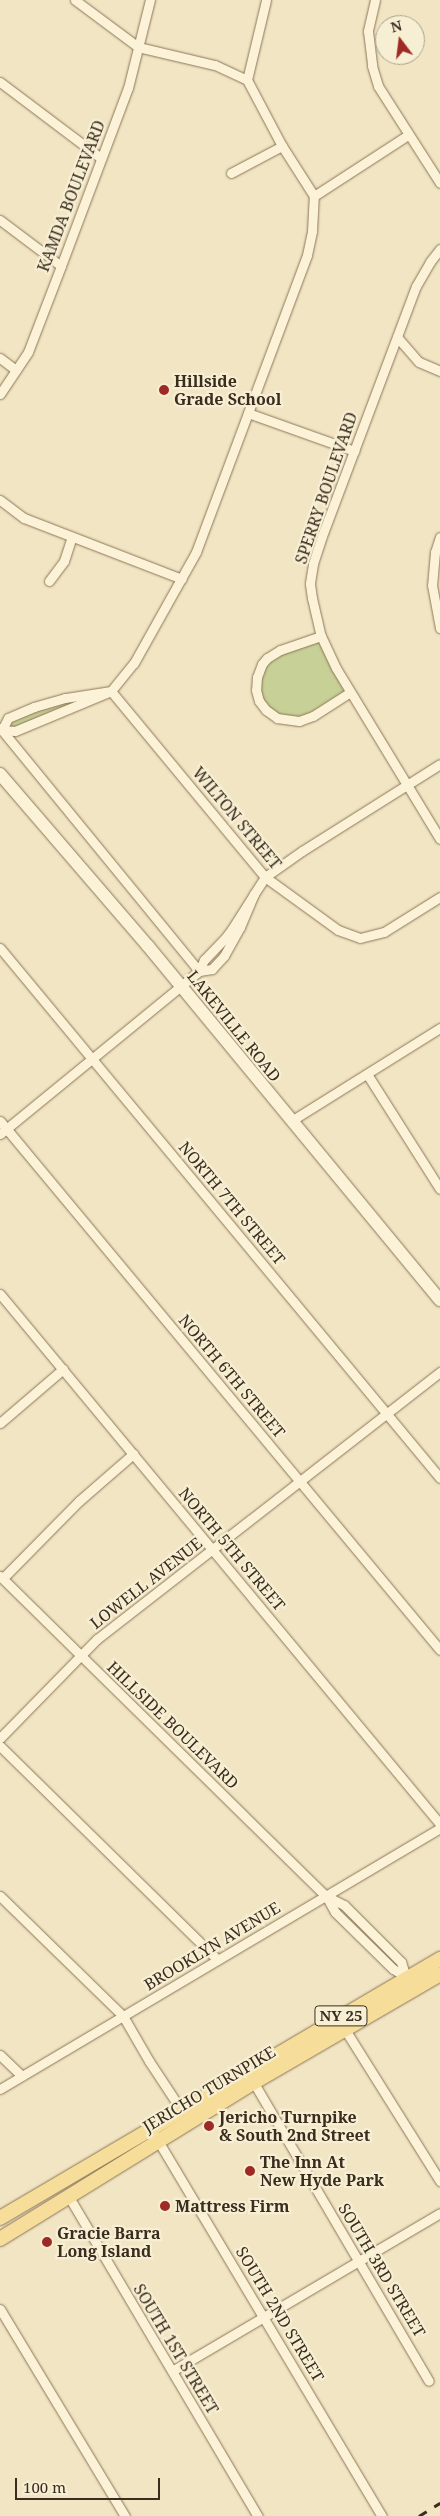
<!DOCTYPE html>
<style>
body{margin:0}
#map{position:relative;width:440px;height:2516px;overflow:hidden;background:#f1e5c3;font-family:"Noto Serif",serif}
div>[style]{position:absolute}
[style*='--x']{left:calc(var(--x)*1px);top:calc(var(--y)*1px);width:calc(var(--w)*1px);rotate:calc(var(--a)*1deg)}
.green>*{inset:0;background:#c7d096}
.roads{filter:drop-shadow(0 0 1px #8c7659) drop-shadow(0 0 1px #8c7659)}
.street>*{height:9px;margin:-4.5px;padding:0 4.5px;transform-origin:4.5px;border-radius:4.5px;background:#fbf2d7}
.secondary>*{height:12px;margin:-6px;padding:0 6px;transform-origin:6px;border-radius:6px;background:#fbf2d7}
.primary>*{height:14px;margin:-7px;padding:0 7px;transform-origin:7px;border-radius:7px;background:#f6dd99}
.rail>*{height:3px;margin-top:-1.5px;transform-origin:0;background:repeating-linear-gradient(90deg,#3b2d1e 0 9px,transparent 0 18px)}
.dots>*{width:14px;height:14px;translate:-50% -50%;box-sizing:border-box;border:2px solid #f7efd4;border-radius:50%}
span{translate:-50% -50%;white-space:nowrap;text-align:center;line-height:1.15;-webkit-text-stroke:4.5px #f7efd4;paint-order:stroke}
.shield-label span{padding:1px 4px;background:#f7efd4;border:1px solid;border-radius:4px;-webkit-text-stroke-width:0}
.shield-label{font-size:15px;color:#3b2d1e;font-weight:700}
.street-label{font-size:16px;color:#3b2d1e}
.poi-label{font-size:16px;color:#3b2d1e;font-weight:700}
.left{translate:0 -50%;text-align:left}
.north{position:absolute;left:375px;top:15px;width:50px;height:50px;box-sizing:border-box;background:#f7efd4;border:1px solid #aca18b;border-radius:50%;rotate:345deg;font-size:14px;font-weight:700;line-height:20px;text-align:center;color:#3b2d1e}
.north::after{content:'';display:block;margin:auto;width:18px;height:22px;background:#9f2925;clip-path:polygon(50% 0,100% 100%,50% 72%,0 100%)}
.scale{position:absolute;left:15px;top:2478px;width:145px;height:22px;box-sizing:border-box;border:2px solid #3b2d1e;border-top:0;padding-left:6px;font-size:15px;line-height:18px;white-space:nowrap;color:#3b2d1e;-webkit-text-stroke:4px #f7efd4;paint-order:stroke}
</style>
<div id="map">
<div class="green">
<i style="clip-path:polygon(320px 640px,345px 691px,301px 718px,282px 716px,270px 710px,263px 701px,259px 689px,262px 672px,268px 661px,283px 652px)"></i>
<i style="clip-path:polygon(102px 693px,16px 730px,4px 728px,10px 719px,38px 707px)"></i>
</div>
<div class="roads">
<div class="street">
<i style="--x:75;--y:0;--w:79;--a:36.7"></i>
<i style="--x:138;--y:47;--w:79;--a:13.2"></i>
<i style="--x:215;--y:65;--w:35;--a:25"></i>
<i style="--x:375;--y:0;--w:32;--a:103"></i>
<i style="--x:368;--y:31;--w:35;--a:83"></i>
<i style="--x:372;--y:66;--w:21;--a:73"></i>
<i style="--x:378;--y:86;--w:115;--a:57.4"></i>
<i style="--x:0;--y:82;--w:126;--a:37"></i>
<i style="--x:231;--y:173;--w:58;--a:-27.9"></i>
<i style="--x:314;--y:196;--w:112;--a:-33"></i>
<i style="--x:0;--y:220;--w:76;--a:37"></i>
<i style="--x:440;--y:249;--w:16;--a:128"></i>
<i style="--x:430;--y:262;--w:28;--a:120"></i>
<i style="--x:416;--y:286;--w:267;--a:110.6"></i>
<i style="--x:322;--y:536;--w:29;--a:108"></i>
<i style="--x:313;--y:564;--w:20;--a:99"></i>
<i style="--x:310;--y:584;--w:14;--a:82"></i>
<i style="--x:312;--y:598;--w:39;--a:77"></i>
<i style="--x:321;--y:636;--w:35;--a:65"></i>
<i style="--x:336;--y:668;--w:200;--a:58.7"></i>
<i style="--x:397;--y:337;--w:33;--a:49"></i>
<i style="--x:419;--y:362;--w:23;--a:23"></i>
<i style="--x:0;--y:358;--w:20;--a:37"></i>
<i style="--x:0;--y:394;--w:50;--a:-56.3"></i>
<i style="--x:28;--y:352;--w:92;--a:-69"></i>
<i style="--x:61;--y:266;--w:190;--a:-69.4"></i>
<i style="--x:128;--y:88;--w:91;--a:-76"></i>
<i style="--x:248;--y:413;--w:113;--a:19.7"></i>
<i style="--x:0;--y:500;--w:30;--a:37"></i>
<i style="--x:24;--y:518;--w:169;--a:21.1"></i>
<i style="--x:440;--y:537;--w:16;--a:108"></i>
<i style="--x:435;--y:552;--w:33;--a:95"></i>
<i style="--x:432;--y:585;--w:44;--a:79.5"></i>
<i style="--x:49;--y:581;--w:25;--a:-53"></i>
<i style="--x:64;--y:561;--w:25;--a:-72"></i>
<i style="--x:321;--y:636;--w:43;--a:161.1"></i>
<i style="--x:280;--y:650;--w:15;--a:148"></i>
<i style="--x:267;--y:658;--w:8;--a:130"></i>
<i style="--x:262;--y:664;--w:14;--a:111"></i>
<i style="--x:257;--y:677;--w:13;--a:94"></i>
<i style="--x:256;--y:690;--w:11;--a:75"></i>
<i style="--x:259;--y:701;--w:11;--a:52"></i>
<i style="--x:266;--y:710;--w:14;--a:36"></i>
<i style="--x:277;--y:718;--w:22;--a:8"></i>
<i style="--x:299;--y:721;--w:15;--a:-20"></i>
<i style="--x:313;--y:716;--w:43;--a:-32.6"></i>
<i style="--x:111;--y:691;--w:47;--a:171.3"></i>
<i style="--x:65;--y:698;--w:32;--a:164"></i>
<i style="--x:34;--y:707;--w:28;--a:157"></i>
<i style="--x:8;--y:718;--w:13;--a:117"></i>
<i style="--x:2;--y:730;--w:13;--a:4"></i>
<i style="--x:15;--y:731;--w:104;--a:-22.6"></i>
<i style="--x:111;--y:691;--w:36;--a:-51"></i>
<i style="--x:134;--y:663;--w:127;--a:-60.8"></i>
<i style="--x:196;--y:552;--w:317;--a:-69.5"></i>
<i style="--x:307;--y:255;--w:25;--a:-78"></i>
<i style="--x:312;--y:231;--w:35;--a:-87"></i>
<i style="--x:314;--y:196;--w:59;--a:-122.6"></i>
<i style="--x:282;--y:146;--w:75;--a:-117.9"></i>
<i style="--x:247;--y:80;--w:82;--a:-76.6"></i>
<i style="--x:111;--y:691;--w:241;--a:50.4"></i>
<i style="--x:265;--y:877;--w:90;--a:36"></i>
<i style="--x:338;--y:930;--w:23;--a:20"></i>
<i style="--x:360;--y:938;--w:25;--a:-14"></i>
<i style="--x:384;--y:932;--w:66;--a:-32"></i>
<i style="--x:254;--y:894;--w:36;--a:113"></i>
<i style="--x:240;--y:927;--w:33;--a:119"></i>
<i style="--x:224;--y:956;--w:18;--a:133"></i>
<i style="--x:212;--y:969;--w:13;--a:171"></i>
<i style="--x:199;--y:971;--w:12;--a:-66"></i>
<i style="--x:204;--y:960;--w:32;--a:-46"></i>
<i style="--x:226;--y:937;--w:10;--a:-53"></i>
<i style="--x:232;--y:929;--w:41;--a:-57.8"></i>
<i style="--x:254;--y:894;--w:20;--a:-57"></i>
<i style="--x:265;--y:877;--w:45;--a:-35.1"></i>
<i style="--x:302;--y:851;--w:163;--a:-32.2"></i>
<i style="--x:0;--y:948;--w:689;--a:50.3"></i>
<i style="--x:367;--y:1074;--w:136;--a:57.6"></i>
<i style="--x:0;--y:1121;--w:688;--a:50.25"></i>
<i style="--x:291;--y:1121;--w:176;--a:-32"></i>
<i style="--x:0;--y:1134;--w:257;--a:-39.3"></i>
<i style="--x:199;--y:971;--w:314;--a:-129.3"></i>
<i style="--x:0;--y:1294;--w:689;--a:50.3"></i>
<i style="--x:0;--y:1423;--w:83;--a:-40.6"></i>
<i style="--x:0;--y:1576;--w:457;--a:44.5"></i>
<i style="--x:326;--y:1896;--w:20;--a:27"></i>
<i style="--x:344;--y:1905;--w:81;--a:45"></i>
<i style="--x:401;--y:1962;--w:16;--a:72"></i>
<i style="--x:406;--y:1977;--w:15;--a:-148"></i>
<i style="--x:393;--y:1969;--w:81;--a:-135.5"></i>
<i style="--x:335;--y:1912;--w:18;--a:-119"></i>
<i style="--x:3;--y:1578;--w:108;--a:-45.4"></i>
<i style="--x:79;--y:1501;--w:72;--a:-41"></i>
<i style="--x:0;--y:1738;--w:139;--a:-45.6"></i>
<i style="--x:97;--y:1639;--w:435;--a:-37.9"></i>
<i style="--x:0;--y:1746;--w:305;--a:44.5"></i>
<i style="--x:0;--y:1896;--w:172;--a:44.3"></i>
<i style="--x:123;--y:2016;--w:52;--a:60"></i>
<i style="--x:149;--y:2061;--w:64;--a:56.6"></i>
<i style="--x:344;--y:2028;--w:181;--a:57.9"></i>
<i style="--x:0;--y:2055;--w:30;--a:44"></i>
<i style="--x:251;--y:2078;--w:351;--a:59.6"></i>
<i style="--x:0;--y:2089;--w:512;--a:-30.68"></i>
<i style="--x:151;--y:2129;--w:451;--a:59.2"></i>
<i style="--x:69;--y:2197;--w:371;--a:59.4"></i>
<i style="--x:0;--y:2309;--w:242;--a:58.9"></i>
<i style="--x:172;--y:2371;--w:311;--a:-30.5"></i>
</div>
<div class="secondary">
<i style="--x:0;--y:774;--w:227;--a:49.3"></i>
<i style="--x:148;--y:946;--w:459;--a:50.5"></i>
</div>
<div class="primary">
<i style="--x:0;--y:2218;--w:511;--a:-30.48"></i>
<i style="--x:0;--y:2239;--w:297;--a:-31.7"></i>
<i style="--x:253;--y:2083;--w:216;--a:-30.2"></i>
</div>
</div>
<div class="rail">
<i style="--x:419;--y:2516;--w:25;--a:-32"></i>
</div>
<div class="dots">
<i style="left:164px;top:390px;background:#9f2925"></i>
<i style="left:209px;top:2126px;background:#9f2925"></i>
<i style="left:250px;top:2171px;background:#9f2925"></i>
<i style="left:165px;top:2206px;background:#9f2925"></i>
<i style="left:47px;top:2242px;background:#9f2925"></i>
</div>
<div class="shield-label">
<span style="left:341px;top:2016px">NY 25</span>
</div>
<div class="street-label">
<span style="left:71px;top:196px;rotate:-69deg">KAMDA BOULEVARD</span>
<span style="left:326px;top:488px;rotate:-71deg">SPERRY BOULEVARD</span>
<span style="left:237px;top:818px;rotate:50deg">WILTON STREET</span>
<span style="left:234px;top:1026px;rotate:51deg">LAKEVILLE ROAD</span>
<span style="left:232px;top:1203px;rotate:50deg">NORTH 7TH STREET</span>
<span style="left:232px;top:1376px;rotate:50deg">NORTH 6TH STREET</span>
<span style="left:232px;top:1549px;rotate:50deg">NORTH 5TH STREET</span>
<span style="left:146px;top:1583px;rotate:-38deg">LOWELL AVENUE</span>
<span style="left:173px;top:1725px;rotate:44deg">HILLSIDE BOULEVARD</span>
<span style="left:212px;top:1946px;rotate:-31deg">BROOKLYN AVENUE</span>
<span style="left:209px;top:2089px;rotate:-31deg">JERICHO TURNPIKE</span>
<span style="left:382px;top:2270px;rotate:59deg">SOUTH 3RD STREET</span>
<span style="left:280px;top:2314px;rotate:59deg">SOUTH 2ND STREET</span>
<span style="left:176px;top:2349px;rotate:59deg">SOUTH 1ST STREET</span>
</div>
<div class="poi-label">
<span class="left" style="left:174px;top:390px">Hillside<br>Grade School</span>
<span class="left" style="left:219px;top:2126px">Jericho Turnpike<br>&amp; South 2nd Street</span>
<span class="left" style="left:260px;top:2171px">The Inn At<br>New Hyde Park</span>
<span class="left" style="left:175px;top:2206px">Mattress Firm</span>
<span class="left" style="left:57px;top:2242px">Gracie Barra<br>Long Island</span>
</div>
<div class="north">N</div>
<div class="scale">100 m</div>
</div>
